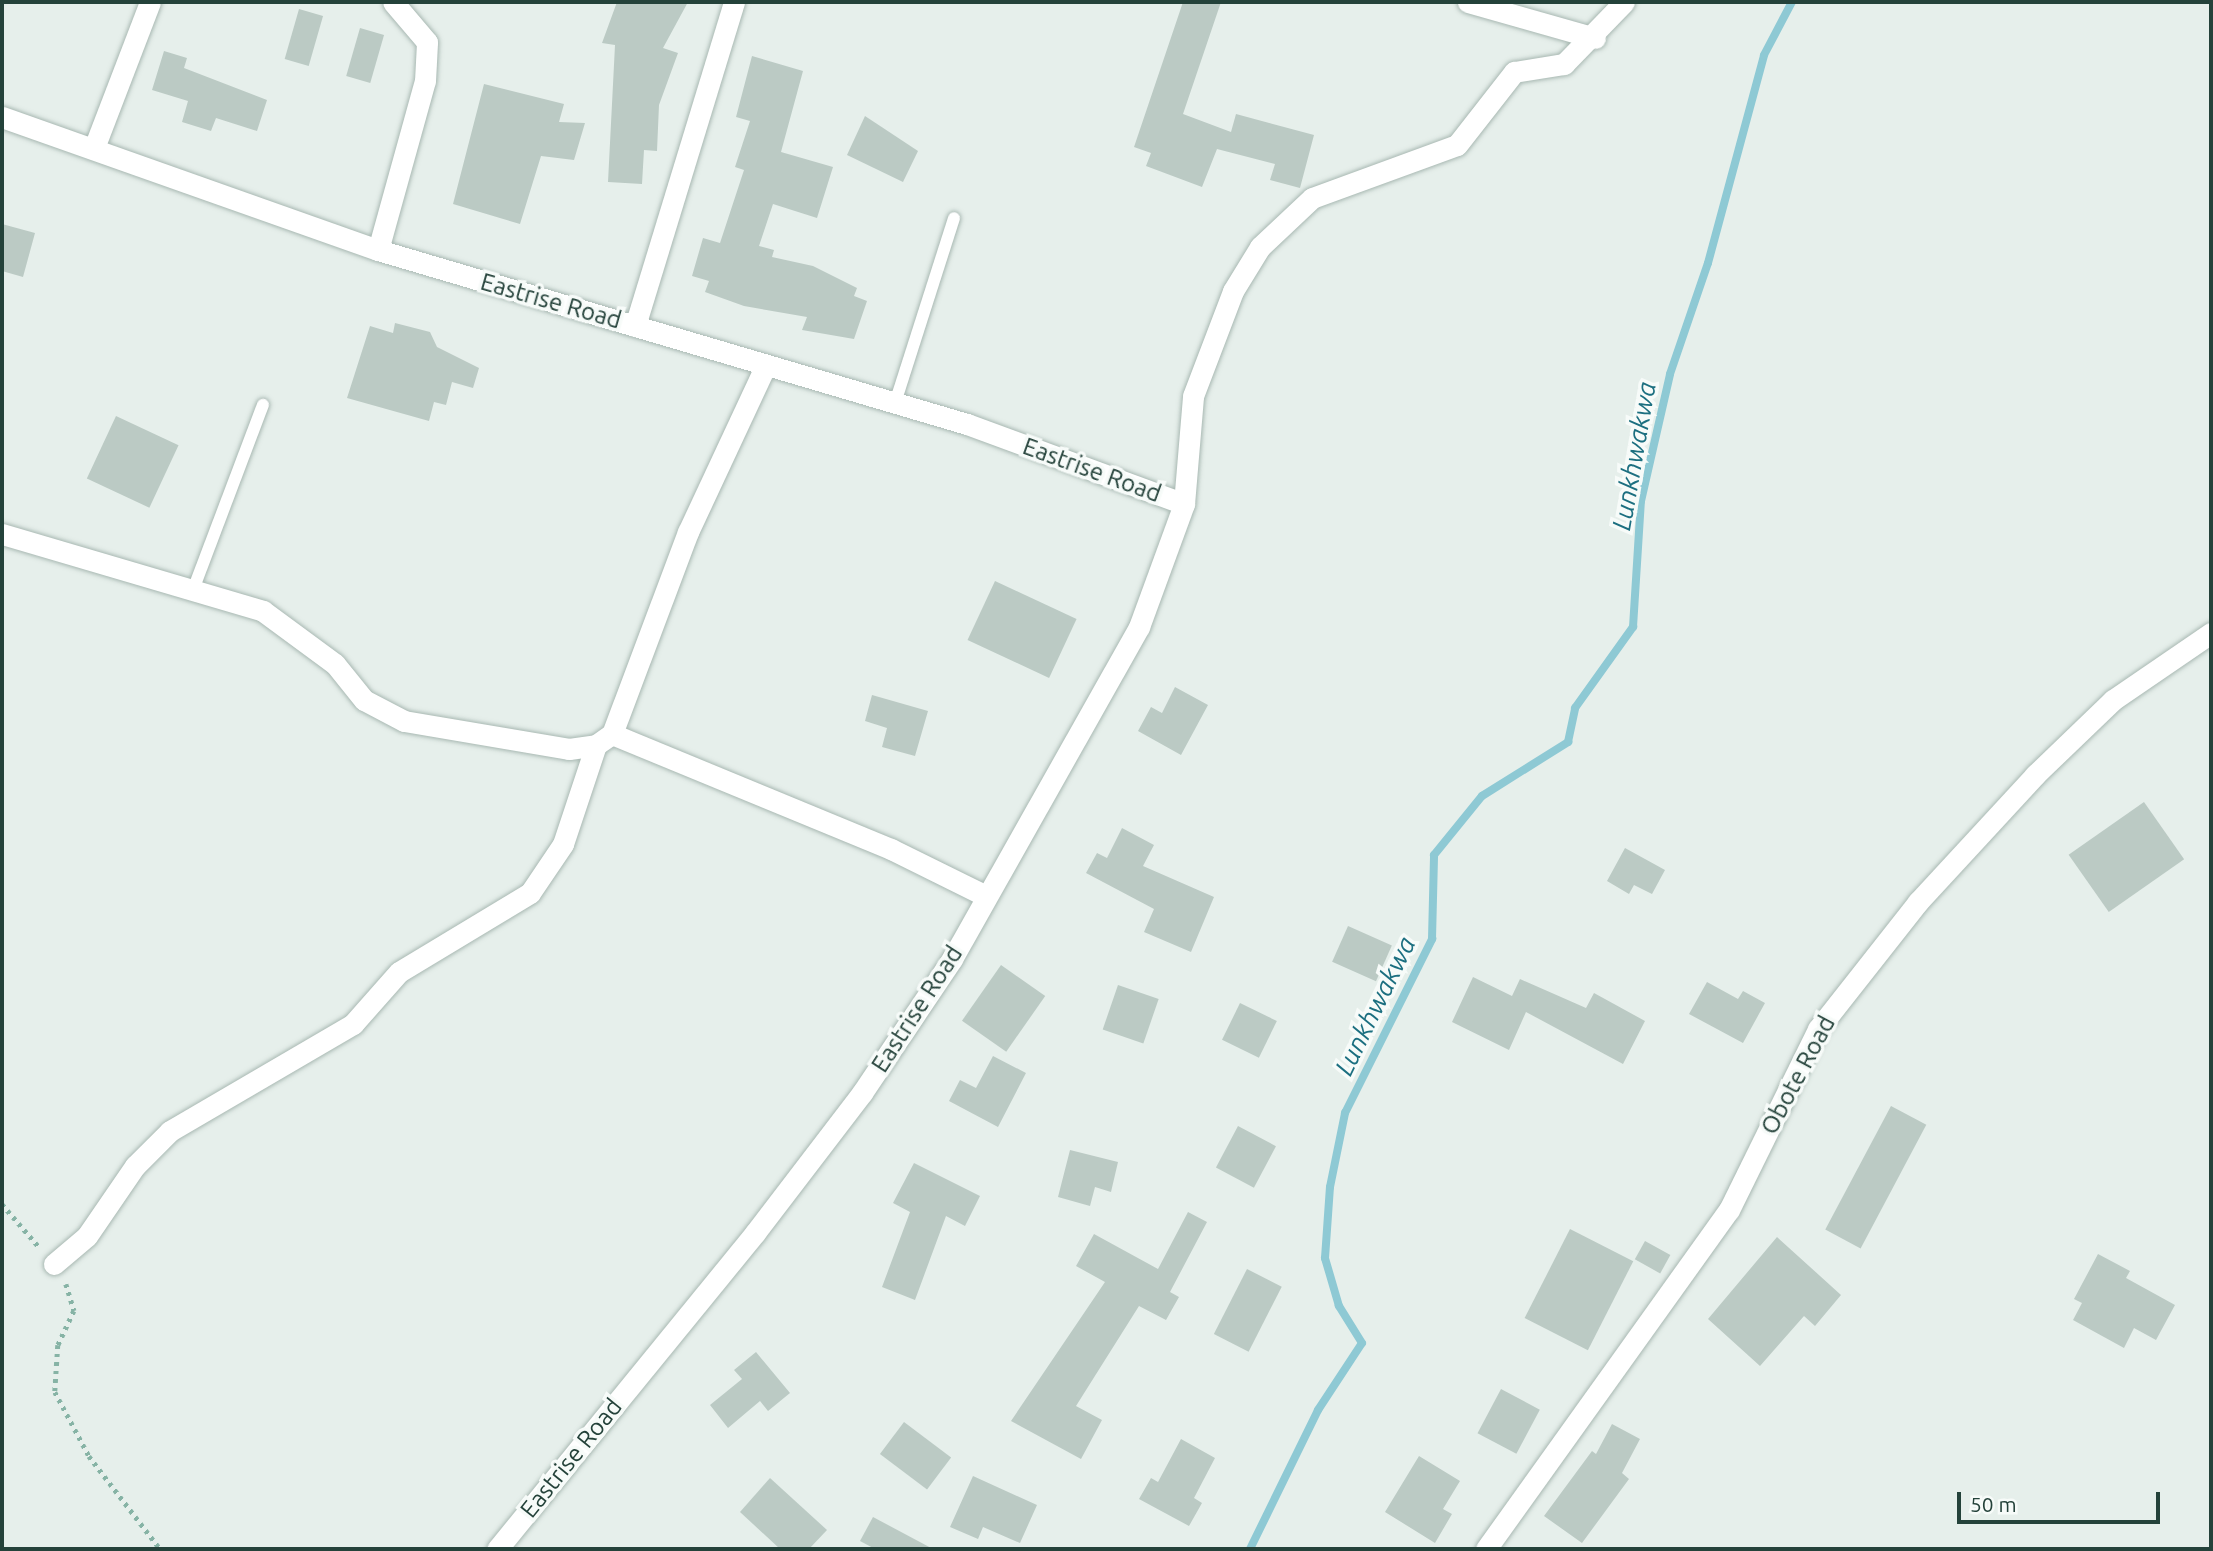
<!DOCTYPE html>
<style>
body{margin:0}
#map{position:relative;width:2213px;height:1551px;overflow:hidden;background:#e6efeb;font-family:Ubuntu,sans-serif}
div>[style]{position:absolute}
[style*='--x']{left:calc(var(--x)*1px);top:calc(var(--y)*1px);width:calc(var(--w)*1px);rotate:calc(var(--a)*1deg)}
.stream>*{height:8px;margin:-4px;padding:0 4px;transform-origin:4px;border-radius:4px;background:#8ec9d4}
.building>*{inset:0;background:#bbcac4;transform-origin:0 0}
.path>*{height:4.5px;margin-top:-2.25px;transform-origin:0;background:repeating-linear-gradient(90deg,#86b3a5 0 3.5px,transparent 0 8.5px)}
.roads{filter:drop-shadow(0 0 2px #a8b8b2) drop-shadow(0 0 2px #a8b8b2)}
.service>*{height:12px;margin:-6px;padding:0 6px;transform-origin:6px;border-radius:6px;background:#fff}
.minor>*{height:21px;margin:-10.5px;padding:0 10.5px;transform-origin:10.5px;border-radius:10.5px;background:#fff}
.tertiary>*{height:21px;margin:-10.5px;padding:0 10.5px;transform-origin:10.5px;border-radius:10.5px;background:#fff}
span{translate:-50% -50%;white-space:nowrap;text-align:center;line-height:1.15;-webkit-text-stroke:7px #f7fbf9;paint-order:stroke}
.street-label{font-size:24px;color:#24423a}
.water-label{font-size:26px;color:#1c6f80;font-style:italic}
.frame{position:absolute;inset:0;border:4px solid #24423a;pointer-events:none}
.scale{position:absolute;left:1957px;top:1492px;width:203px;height:32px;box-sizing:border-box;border:4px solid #24423a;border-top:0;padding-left:9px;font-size:21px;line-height:24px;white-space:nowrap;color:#24423a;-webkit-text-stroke:5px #f7fbf9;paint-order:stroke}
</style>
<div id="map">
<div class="stream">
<i style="--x:1250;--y:1549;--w:155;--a:-63.9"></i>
<i style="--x:1318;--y:1410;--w:80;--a:-56.7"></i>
<i style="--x:1362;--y:1343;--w:44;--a:-121.9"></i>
<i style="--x:1339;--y:1306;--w:50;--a:-106.3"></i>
<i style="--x:1325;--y:1258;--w:71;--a:-86"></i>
<i style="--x:1330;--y:1187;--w:76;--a:-78.5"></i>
<i style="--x:1345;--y:1113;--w:195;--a:-63.4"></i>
<i style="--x:1432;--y:939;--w:84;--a:-88.6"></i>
<i style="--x:1434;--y:855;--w:76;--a:-50.9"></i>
<i style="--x:1482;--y:796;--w:102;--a:-32.1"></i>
<i style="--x:1568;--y:742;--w:35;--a:-78"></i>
<i style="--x:1575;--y:708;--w:100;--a:-54.4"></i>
<i style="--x:1633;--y:627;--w:126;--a:-86.4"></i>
<i style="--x:1641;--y:501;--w:130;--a:-77.1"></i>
<i style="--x:1670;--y:374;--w:117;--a:-71.1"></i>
<i style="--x:1708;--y:263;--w:215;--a:-74.9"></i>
<i style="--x:1764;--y:55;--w:60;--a:-62.2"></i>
</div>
<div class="building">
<i style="clip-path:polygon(617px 2px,688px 2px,663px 48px,678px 53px,659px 105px,657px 151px,644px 150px,642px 184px,608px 182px,615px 45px,602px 43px)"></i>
<i style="clip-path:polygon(1183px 2px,1221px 2px,1183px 114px,1231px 132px,1236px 114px,1314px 135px,1300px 188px,1270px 180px,1275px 164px,1217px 149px,1202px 187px,1146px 166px,1151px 153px,1134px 147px)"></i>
<i style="left:299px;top:9px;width:25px;height:52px;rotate:16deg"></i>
<i style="left:360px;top:28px;width:25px;height:50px;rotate:16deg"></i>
<i style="clip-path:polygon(164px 51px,187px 58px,184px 68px,267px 100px,257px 131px,216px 118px,211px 131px,182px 122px,188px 101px,152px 90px)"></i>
<i style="clip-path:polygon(752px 56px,803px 71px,781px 152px,833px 167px,817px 218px,773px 204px,759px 246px,774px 250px,772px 257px,813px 266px,857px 288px,854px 296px,867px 301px,854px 339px,802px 330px,807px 317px,744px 306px,705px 292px,709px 281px,692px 276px,703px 238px,720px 243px,744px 170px,735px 167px,750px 121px,736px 117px)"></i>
<i style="clip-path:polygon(484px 84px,564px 104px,559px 122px,585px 123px,574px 160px,541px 156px,520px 224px,453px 204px)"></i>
<i style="clip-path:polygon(865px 116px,918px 151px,903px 182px,847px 155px)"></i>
<i style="clip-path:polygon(2px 224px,35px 233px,23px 277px,2px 271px)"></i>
<i style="clip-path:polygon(395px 323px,430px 332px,437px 347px,479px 368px,473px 388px,452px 382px,446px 405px,434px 402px,429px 421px,347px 398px,370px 326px,393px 333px)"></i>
<i style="left:116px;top:416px;width:69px;height:69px;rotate:25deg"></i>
<i style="left:995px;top:581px;width:90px;height:65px;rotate:25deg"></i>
<i style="clip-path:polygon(1175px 687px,1208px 705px,1181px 755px,1138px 731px,1151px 707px,1162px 713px)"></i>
<i style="clip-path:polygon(872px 695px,928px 711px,915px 756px,882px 747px,887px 728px,865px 721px)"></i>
<i style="left:2144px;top:802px;width:70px;height:92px;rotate:55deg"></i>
<i style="clip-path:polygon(1122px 828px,1154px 845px,1143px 866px,1214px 897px,1191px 952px,1144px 932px,1154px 909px,1086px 873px,1097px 853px,1107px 858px)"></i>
<i style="clip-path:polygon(1625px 848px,1665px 870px,1652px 894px,1634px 885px,1629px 894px,1607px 881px)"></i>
<i style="left:1348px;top:926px;width:48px;height:39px;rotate:24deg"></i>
<i style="left:1001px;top:965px;width:54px;height:68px;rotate:35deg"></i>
<i style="clip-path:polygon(1473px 977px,1512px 996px,1520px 979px,1586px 1008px,1594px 993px,1645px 1021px,1623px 1064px,1526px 1012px,1509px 1050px,1452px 1022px)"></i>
<i style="clip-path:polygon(1707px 982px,1738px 999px,1743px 991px,1765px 1003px,1743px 1043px,1689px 1014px)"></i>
<i style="left:1118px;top:985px;width:43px;height:47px;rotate:19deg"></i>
<i style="left:1240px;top:1003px;width:41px;height:41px;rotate:26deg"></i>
<i style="clip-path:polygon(993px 1056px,1026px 1073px,998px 1127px,949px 1101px,960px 1080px,976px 1088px)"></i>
<i style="left:1891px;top:1106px;width:40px;height:140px;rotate:28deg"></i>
<i style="left:1238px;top:1126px;width:43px;height:47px;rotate:28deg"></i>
<i style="clip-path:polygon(1070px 1150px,1118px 1162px,1111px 1192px,1095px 1187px,1090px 1206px,1058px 1197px)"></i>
<i style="clip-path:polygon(914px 1163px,980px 1196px,965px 1226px,946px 1216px,915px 1300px,882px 1287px,910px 1212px,893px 1203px)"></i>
<i style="clip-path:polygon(1188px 1212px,1207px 1222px,1170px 1292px,1179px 1297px,1166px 1320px,1139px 1306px,1076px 1406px,1102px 1420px,1081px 1459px,1011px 1421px,1105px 1282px,1076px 1266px,1094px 1234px,1158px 1269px)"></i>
<i style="left:1570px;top:1229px;width:71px;height:100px;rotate:27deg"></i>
<i style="clip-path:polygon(1777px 1237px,1841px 1295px,1815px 1326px,1804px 1316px,1760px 1366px,1708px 1319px)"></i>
<i style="left:1645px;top:1241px;width:29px;height:21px;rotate:29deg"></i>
<i style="clip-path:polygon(2098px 1254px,2130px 1271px,2126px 1278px,2175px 1305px,2156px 1340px,2134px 1328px,2124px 1348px,2073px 1320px,2082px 1303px,2074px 1299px)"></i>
<i style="left:1247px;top:1269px;width:39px;height:73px;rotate:27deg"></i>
<i style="clip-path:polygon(756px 1352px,790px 1393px,768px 1411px,760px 1401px,728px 1428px,710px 1405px,742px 1379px,734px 1370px)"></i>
<i style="left:1501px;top:1389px;width:44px;height:50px;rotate:28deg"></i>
<i style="left:904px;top:1422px;width:59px;height:40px;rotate:37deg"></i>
<i style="clip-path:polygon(1612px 1424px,1640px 1439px,1622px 1473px,1629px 1479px,1582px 1543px,1544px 1516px,1592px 1451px,1596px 1454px)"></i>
<i style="clip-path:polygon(1181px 1439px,1215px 1458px,1194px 1498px,1202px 1503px,1189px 1526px,1139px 1499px,1151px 1478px,1158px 1482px)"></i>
<i style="clip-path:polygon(1419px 1456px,1460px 1481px,1443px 1509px,1452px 1514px,1435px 1543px,1385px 1512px)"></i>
<i style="clip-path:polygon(973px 1476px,1037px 1505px,1020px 1543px,983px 1527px,978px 1539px,950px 1527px)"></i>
<i style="clip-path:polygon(770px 1478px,827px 1530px,809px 1549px,780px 1549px,740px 1512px)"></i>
<i style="clip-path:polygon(873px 1517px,933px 1549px,875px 1549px,860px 1541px)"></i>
</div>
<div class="path">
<i style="--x:2;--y:1204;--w:58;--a:49.2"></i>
<i style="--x:66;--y:1284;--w:28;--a:73"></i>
<i style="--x:74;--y:1311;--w:38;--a:115"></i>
<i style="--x:58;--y:1345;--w:47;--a:93.7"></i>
<i style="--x:55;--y:1392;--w:72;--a:62"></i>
<i style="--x:89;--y:1456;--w:117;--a:52.6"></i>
</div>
<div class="roads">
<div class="service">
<i style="--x:895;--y:403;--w:194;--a:-72.3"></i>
<i style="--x:193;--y:590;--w:198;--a:-69.3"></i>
</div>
<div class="minor">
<i style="--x:1468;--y:2;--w:132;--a:15.8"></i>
<i style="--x:94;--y:148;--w:156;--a:-69"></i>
<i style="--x:378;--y:250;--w:175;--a:-74.5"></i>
<i style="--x:425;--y:81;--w:39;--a:-87"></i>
<i style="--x:427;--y:42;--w:52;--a:-130.4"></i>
<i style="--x:635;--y:326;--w:339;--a:-73"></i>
<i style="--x:1184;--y:504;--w:108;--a:-85.2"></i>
<i style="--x:1193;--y:396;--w:112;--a:-69.1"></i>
<i style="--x:1233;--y:291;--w:52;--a:-58.5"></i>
<i style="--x:1260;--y:247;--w:71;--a:-43.3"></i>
<i style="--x:1312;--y:198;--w:154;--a:-20.1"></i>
<i style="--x:1457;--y:145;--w:93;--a:-52"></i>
<i style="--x:1514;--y:72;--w:51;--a:-9.1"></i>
<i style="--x:1564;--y:64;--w:86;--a:-45.9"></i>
<i style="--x:2;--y:534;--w:272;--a:16.4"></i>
<i style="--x:263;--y:611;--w:89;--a:36.4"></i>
<i style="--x:335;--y:664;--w:46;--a:51.1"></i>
<i style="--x:364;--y:700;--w:45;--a:27.7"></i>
<i style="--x:404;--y:721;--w:167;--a:9.6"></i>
<i style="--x:569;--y:749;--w:27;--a:-8"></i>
<i style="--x:596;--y:745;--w:19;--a:-35"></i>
<i style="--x:612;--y:734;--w:216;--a:-69.4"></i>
<i style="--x:688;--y:532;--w:184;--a:-65"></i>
<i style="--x:612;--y:734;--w:302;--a:22.4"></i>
<i style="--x:891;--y:849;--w:104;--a:26.3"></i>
<i style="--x:54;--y:1264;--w:43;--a:-40.3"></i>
<i style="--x:87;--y:1236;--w:85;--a:-55.6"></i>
<i style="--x:135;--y:1166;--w:49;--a:-45"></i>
<i style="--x:170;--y:1131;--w:212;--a:-30.3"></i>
<i style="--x:353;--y:1024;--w:69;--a:-48.5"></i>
<i style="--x:399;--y:972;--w:153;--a:-31.1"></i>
<i style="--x:530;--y:893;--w:59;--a:-56"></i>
<i style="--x:563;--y:844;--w:104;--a:-71.6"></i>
</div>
<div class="tertiary">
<i style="--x:2;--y:117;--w:399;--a:19.5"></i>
<i style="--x:378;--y:250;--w:614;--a:16.46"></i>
<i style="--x:967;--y:424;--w:231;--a:20.2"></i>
<i style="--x:1184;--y:504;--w:131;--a:110.1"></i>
<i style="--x:1139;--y:627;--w:381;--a:119.4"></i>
<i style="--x:952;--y:959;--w:161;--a:123.9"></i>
<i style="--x:862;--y:1093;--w:176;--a:127.4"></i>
<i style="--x:755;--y:1233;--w:408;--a:129.2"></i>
<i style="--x:1486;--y:1549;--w:417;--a:-54.4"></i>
<i style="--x:1729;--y:1210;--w:202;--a:-63.8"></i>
<i style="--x:1818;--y:1029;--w:162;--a:-51.8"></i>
<i style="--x:1918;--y:902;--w:173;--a:-47.3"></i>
<i style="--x:2035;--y:775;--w:108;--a:-43.9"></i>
<i style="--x:2113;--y:700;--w:119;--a:-34.4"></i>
</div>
</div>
<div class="street-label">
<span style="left:551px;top:301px;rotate:16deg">Eastrise Road</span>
<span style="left:1092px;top:470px;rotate:20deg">Eastrise Road</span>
<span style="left:917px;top:1009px;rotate:-57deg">Eastrise Road</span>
<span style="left:1798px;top:1075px;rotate:-62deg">Obote Road</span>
<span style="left:571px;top:1458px;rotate:-51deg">Eastrise Road</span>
</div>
<div class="water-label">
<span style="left:1634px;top:456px;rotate:-80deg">Lunkhwakwa</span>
<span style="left:1375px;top:1006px;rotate:-64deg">Lunkhwakwa</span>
</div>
<div class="frame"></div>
<div class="scale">50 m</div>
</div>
